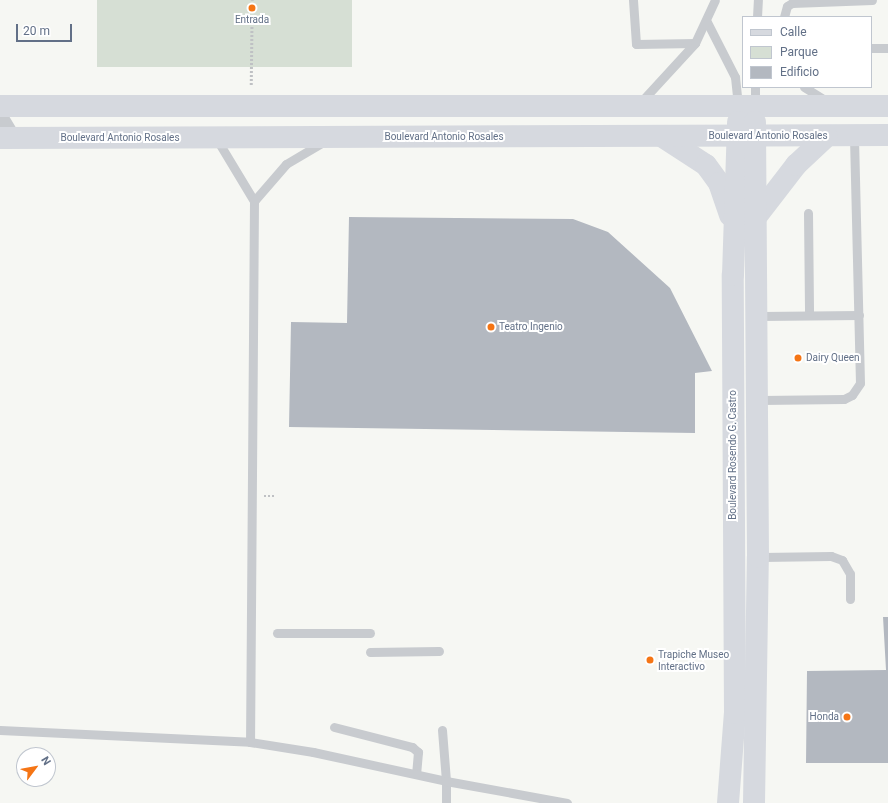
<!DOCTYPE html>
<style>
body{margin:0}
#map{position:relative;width:888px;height:803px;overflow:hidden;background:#f6f7f3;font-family:Roboto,sans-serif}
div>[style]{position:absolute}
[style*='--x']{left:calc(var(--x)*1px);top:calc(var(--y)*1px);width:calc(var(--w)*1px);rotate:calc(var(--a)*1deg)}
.green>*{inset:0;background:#d6dfd4;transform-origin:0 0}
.building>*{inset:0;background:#b3b8c0}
.path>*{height:2.5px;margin-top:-1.25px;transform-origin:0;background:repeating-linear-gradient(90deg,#bfc1c4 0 2px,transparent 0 4px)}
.lane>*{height:9px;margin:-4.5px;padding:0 4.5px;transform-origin:4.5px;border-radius:4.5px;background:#c8cbcf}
.street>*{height:17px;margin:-8.5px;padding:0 8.5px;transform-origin:8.5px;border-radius:8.5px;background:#c8cbcf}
.secondary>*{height:22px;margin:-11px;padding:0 11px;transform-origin:11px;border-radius:11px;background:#d6d9df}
.dots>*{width:11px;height:11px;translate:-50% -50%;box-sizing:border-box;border:2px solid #fff;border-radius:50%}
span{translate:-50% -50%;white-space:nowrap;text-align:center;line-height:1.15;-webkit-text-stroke:4px #fff;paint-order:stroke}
.poi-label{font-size:10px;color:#627087}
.left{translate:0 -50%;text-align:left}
.right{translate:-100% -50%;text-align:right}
.street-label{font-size:10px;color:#627087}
.legend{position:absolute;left:742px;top:16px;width:130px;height:72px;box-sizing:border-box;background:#fff;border:1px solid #c0c6cf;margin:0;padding:5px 7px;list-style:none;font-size:12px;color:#627087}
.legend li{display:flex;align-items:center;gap:8px;height:20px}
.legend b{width:20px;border:1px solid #c0c6cf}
.north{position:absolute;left:16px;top:747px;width:40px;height:40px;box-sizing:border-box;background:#fff;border:1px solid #c0c6cf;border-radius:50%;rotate:58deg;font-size:11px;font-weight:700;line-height:16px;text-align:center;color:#627087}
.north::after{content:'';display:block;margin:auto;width:14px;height:18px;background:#f57515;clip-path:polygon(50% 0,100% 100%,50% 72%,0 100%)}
.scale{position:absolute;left:16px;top:24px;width:56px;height:18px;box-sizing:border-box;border:2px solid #627087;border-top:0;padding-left:5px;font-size:12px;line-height:14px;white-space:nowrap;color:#627087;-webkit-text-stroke:3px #fff;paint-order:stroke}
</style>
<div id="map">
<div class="green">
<i style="left:97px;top:0;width:255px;height:67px"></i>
</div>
<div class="building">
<i style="clip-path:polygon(349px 217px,573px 219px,608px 232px,670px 288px,712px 371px,695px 373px,695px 433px,289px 427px,291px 322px,347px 323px)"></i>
<i style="clip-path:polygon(883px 617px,888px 617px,888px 763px,806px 763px,807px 671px,886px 670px)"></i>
</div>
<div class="path">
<i style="--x:251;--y:85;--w:85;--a:-89.3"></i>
<i style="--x:264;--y:496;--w:12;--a:0"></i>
</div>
<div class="lane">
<i style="--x:633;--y:0;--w:44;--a:86.1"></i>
<i style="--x:636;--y:44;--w:59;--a:-1"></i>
<i style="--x:757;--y:17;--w:17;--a:-87"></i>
<i style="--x:784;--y:17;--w:11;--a:-75"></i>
<i style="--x:787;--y:6;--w:6;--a:-31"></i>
<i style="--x:792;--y:3;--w:80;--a:-2.1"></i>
<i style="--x:707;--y:22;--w:62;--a:63"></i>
<i style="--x:735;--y:77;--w:29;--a:84"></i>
<i style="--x:871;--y:48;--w:17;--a:0"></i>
<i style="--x:804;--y:87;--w:26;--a:32"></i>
<i style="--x:639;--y:104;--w:83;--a:-47.4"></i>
<i style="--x:695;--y:43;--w:47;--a:-65.1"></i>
<i style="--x:755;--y:106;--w:19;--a:-90"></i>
<i style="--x:216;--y:138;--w:74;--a:58.9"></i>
<i style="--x:254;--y:201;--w:541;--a:90.42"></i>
<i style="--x:254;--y:201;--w:49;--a:-49.1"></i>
<i style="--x:286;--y:164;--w:43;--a:-30.7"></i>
<i style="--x:808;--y:213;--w:102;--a:89.4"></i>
<i style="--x:756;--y:316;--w:103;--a:-0.6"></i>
<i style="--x:757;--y:400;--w:87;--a:-0.7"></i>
<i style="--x:844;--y:399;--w:9;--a:-27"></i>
<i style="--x:852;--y:395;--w:14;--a:-56"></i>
<i style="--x:860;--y:383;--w:247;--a:-91.4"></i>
<i style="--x:758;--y:557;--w:73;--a:-0.8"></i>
<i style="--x:831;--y:556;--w:12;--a:20"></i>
<i style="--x:842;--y:560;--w:16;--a:60"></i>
<i style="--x:850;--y:574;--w:25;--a:90"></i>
<i style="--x:277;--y:633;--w:93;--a:0"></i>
<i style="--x:370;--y:652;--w:69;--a:-0.8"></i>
<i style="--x:334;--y:727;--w:81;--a:14.4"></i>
<i style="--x:412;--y:747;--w:8;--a:40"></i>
<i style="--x:418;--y:752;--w:22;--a:95"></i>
<i style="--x:0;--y:730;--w:250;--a:2.7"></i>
<i style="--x:250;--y:742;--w:64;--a:9"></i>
<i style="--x:313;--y:752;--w:136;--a:12.3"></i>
<i style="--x:446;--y:781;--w:22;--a:90"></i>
<i style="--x:442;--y:730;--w:51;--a:85.5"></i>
<i style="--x:446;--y:781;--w:123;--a:10.3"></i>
</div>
<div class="street">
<i style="--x:0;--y:118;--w:23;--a:59"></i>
</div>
<div class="secondary">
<i style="--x:0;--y:106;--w:888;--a:0"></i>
<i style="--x:663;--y:137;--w:51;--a:33.1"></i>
<i style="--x:706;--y:165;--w:22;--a:54"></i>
<i style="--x:719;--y:183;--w:34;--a:71"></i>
<i style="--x:0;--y:138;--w:888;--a:-0.19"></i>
<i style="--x:756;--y:217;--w:66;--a:-52.4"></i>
<i style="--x:796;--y:165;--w:42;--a:-43.1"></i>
<i style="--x:728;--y:803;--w:90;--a:-85.6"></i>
<i style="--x:735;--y:713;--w:438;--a:-90.3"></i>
<i style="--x:733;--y:275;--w:153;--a:-88.1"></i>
<i style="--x:754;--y:803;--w:246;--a:-89.1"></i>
<i style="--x:758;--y:557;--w:435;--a:-90.4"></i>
</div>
<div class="dots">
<i style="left:252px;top:8px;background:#f57515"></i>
<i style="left:491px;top:327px;background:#f57515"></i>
<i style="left:798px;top:358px;background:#f57515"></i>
<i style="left:650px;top:660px;background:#f57515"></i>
<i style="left:847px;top:717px;background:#f57515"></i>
</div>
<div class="poi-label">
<span style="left:252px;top:20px">Entrada</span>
<span class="left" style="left:499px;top:327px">Teatro Ingenio</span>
<span class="left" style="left:806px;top:358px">Dairy Queen</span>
<span class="left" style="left:658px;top:660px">Trapiche Museo<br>Interactivo</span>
<span class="right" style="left:839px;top:717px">Honda</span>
</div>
<div class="street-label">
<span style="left:768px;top:136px">Boulevard Antonio Rosales</span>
<span style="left:444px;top:137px">Boulevard Antonio Rosales</span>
<span style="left:120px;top:138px">Boulevard Antonio Rosales</span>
<span style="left:733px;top:455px;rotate:-90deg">Boulevard Rosendo G. Castro</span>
</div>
<ul class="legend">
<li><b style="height:5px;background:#d6d9df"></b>Calle</li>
<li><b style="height:11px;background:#d6dfd4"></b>Parque</li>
<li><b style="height:11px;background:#b3b8c0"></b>Edificio</li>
</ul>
<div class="north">N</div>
<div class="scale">20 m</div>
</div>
